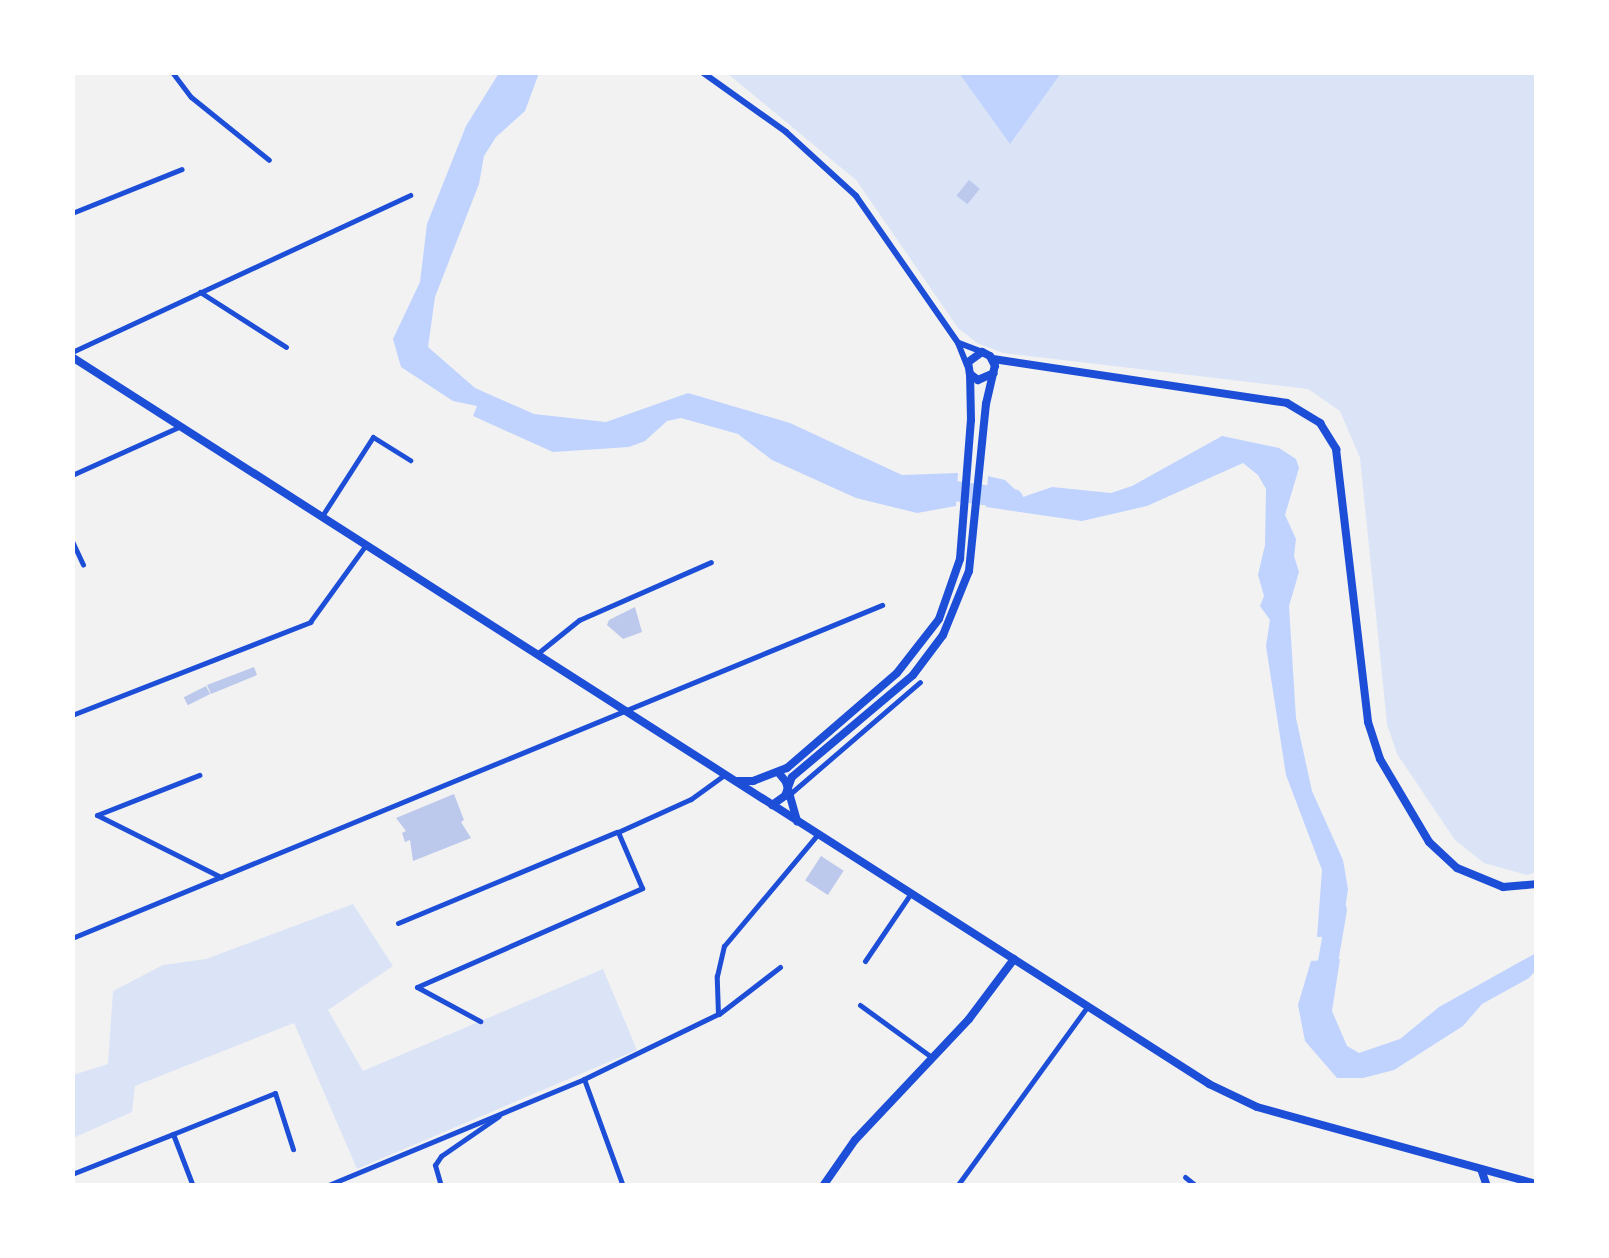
<!DOCTYPE html>
<style>
body{margin:0}
#map{position:relative;width:1609px;height:1258px;overflow:hidden;background:#f2f2f2;font-family:Rubik,sans-serif}
div>[style]{position:absolute}
[style*='--x']{left:calc(var(--x)*1px);top:calc(var(--y)*1px);width:calc(var(--w)*1px);rotate:calc(var(--a)*1deg)}
.green>*{inset:0;background:#dbe4f7}
.water>*{inset:0;background:#bfd3fe}
.river>*{height:20px;margin:-10px;padding:0 10px;transform-origin:10px;border-radius:10px;background:#bfd3fe}
.building>*{inset:0;background:#bdc9ec;transform-origin:0 0}
.minor>*{height:5px;margin:-2.5px;padding:0 2.5px;transform-origin:2.5px;border-radius:2.5px;background:#1d4ed8}
.tertiary>*{height:6px;margin:-3px;padding:0 3px;transform-origin:3px;border-radius:3px;background:#1d4ed8}
.secondary>*{height:8px;margin:-4px;padding:0 4px;transform-origin:4px;border-radius:4px;background:#1d4ed8}
span{translate:-50% -50%;white-space:nowrap;text-align:center;line-height:1.15;-webkit-text-stroke:9px #fff;paint-order:stroke}
.frame{position:absolute;inset:0;border:75px solid #fff;pointer-events:none}
</style>
<div id="map">
<div class="green">
<i style="clip-path:polygon(727px 73px,1536px 73px,1536px 872px,1527px 875px,1484px 863px,1455px 840px,1397px 754px,1387px 724px,1360px 458px,1340px 411px,1308px 389px,1003px 353px,977px 343px,958px 328px,856px 180px)"></i>
<i style="clip-path:polygon(353px 904px,393px 966px,328px 1010px,363px 1071px,603px 969px,637px 1050px,357px 1169px,294px 1023px,135px 1086px,132px 1112px,73px 1138px,73px 1075px,108px 1064px,113px 991px,163px 965px,206px 959px)"></i>
</div>
<div class="water">
<i style="clip-path:polygon(499px 73px,539px 73px,525px 111px,496px 137px,484px 156px,479px 184px,435px 297px,428px 347px,475px 388px,534px 414px,606px 422px,688px 393px,790px 423px,902px 475px,958px 473px,956px 506px,917px 513px,856px 498px,772px 460px,738px 434px,681px 418px,667px 421px,645px 441px,629px 447px,553px 452px,473px 416px,477px 406px,453px 401px,401px 367px,393px 339px,420px 282px,427px 224px,466px 126px)"></i>
<i style="clip-path:polygon(959px 73px,1061px 73px,1010px 144px)"></i>
<i style="clip-path:polygon(1222px 436px,1279px 448px,1296px 459px,1299px 468px,1285px 515px,1296px 539px,1294px 556px,1299px 572px,1289px 606px,1296px 718px,1312px 791px,1343px 860px,1348px 889px,1341px 936px,1317px 937px,1322px 870px,1286px 775px,1266px 646px,1270px 620px,1260px 606px,1264px 596px,1258px 575px,1265px 545px,1266px 489px,1258px 475px,1243px 463px,1147px 506px,1082px 521px,986px 507px,988px 476px,1005px 480px,1023px 497px,1052px 487px,1111px 493px,1132px 486px)"></i>
<i style="clip-path:polygon(1536px 953px,1536px 970px,1529px 978px,1482px 1004px,1463px 1026px,1394px 1070px,1363px 1078px,1337px 1078px,1305px 1041px,1298px 1005px,1311px 961px,1340px 959px,1332px 1011px,1347px 1046px,1359px 1053px,1400px 1039px,1439px 1007px)"></i>
</div>
<div class="river">
<i style="--x:933;--y:488;--w:81;--a:7.8"></i>
<i style="--x:1324;--y:985;--w:76;--a:-80.2"></i>
</div>
<div class="building">
<i style="left:969px;top:180px;width:14px;height:20px;rotate:39deg"></i>
<i style="clip-path:polygon(635px 607px,642px 632px,623px 639px,607px 625px,609px 620px)"></i>
<i style="clip-path:polygon(254px 667px,257px 675px,211px 694px,207px 685px)"></i>
<i style="left:206px;top:686px;width:9px;height:25px;rotate:63deg"></i>
<i style="clip-path:polygon(454px 794px,464px 820px,461px 822px,471px 838px,413px 861px,410px 840px,405px 842px,402px 833px,406px 831px,396px 818px)"></i>
<i style="left:821px;top:856px;width:27px;height:29px;rotate:33deg"></i>
</div>
<div class="minor">
<i style="--x:172;--y:72;--w:31;--a:53"></i>
<i style="--x:191;--y:97;--w:100;--a:38.9"></i>
<i style="--x:72;--y:213;--w:118;--a:-21.8"></i>
<i style="--x:200;--y:292;--w:102;--a:32.6"></i>
<i style="--x:72;--y:352;--w:373;--a:-24.9"></i>
<i style="--x:72;--y:475;--w:117;--a:-24.2"></i>
<i style="--x:322;--y:516;--w:94;--a:-57.2"></i>
<i style="--x:373;--y:437;--w:44;--a:31.9"></i>
<i style="--x:72;--y:541;--w:26;--a:65"></i>
<i style="--x:538;--y:653;--w:53;--a:-38.8"></i>
<i style="--x:579;--y:620;--w:144;--a:-23.7"></i>
<i style="--x:72;--y:715;--w:256;--a:-21.3"></i>
<i style="--x:310;--y:622;--w:94;--a:-54.1"></i>
<i style="--x:791;--y:793;--w:170;--a:-40.7"></i>
<i style="--x:97;--y:815;--w:139;--a:26.6"></i>
<i style="--x:97;--y:815;--w:110;--a:-21.4"></i>
<i style="--x:398;--y:923;--w:237;--a:-22.6"></i>
<i style="--x:72;--y:938;--w:876;--a:-22.35"></i>
<i style="--x:865;--y:961;--w:82;--a:-55.9"></i>
<i style="--x:417;--y:987;--w:246;--a:-23.7"></i>
<i style="--x:642;--y:888;--w:61;--a:-113.2"></i>
<i style="--x:618;--y:832;--w:80;--a:-24.3"></i>
<i style="--x:691;--y:799;--w:41;--a:-36"></i>
<i style="--x:417;--y:987;--w:72;--a:28.4"></i>
<i style="--x:860;--y:1005;--w:90;--a:36"></i>
<i style="--x:719;--y:1014;--w:77;--a:-37.6"></i>
<i style="--x:584;--y:1079;--w:114;--a:70"></i>
<i style="--x:173;--y:1134;--w:110;--a:-21.9"></i>
<i style="--x:275;--y:1093;--w:59;--a:72.2"></i>
<i style="--x:72;--y:1174;--w:109;--a:-21.6"></i>
<i style="--x:173;--y:1134;--w:56;--a:69"></i>
<i style="--x:1185;--y:1177;--w:14;--a:39"></i>
<i style="--x:326;--y:1186;--w:279;--a:-22.5"></i>
<i style="--x:584;--y:1079;--w:149;--a:-25.9"></i>
<i style="--x:718;--y:1014;--w:38;--a:-92"></i>
<i style="--x:717;--y:976;--w:31;--a:-77"></i>
<i style="--x:724;--y:946;--w:146;--a:-50"></i>
<i style="--x:441;--y:1186;--w:22;--a:-106"></i>
<i style="--x:435;--y:1165;--w:11;--a:-56"></i>
<i style="--x:441;--y:1156;--w:70;--a:-34.6"></i>
<i style="--x:957;--y:1186;--w:221;--a:-54"></i>
</div>
<div class="tertiary">
<i style="--x:702;--y:72;--w:103;--a:35.5"></i>
<i style="--x:786;--y:132;--w:95;--a:42.4"></i>
<i style="--x:856;--y:196;--w:179;--a:55.2"></i>
<i style="--x:958;--y:343;--w:24;--a:68"></i>
<i style="--x:959;--y:343;--w:28;--a:21"></i>
</div>
<div class="secondary">
<i style="--x:72;--y:357;--w:1350;--a:32.59"></i>
<i style="--x:1209;--y:1084;--w:53;--a:25.6"></i>
<i style="--x:1257;--y:1107;--w:289;--a:15.4"></i>
<i style="--x:993;--y:359;--w:297;--a:8.5"></i>
<i style="--x:1287;--y:403;--w:39;--a:31"></i>
<i style="--x:1320;--y:423;--w:31;--a:58"></i>
<i style="--x:1336;--y:449;--w:275;--a:83.3"></i>
<i style="--x:1368;--y:722;--w:39;--a:72"></i>
<i style="--x:1380;--y:759;--w:96;--a:59.4"></i>
<i style="--x:1429;--y:842;--w:38;--a:43"></i>
<i style="--x:1457;--y:868;--w:50;--a:22.4"></i>
<i style="--x:1503;--y:887;--w:33;--a:-5"></i>
<i style="--x:778;--y:772;--w:13;--a:51"></i>
<i style="--x:786;--y:782;--w:41;--a:74.2"></i>
<i style="--x:738;--y:781;--w:15;--a:0"></i>
<i style="--x:753;--y:781;--w:36;--a:-21"></i>
<i style="--x:787;--y:768;--w:145;--a:-40.8"></i>
<i style="--x:897;--y:673;--w:68;--a:-52.1"></i>
<i style="--x:939;--y:619;--w:64;--a:-70.7"></i>
<i style="--x:960;--y:559;--w:139;--a:-85.5"></i>
<i style="--x:971;--y:420;--w:46;--a:-91.2"></i>
<i style="--x:772;--y:805;--w:16;--a:-35"></i>
<i style="--x:785;--y:796;--w:20;--a:-70"></i>
<i style="--x:792;--y:777;--w:158;--a:-40.1"></i>
<i style="--x:913;--y:675;--w:50;--a:-53.1"></i>
<i style="--x:943;--y:635;--w:69;--a:-67.9"></i>
<i style="--x:969;--y:571;--w:168;--a:-84.2"></i>
<i style="--x:986;--y:404;--w:39;--a:-77"></i>
<i style="--x:995;--y:366;--w:11;--a:-117"></i>
<i style="--x:990;--y:356;--w:9;--a:-153"></i>
<i style="--x:982;--y:352;--w:17;--a:144"></i>
<i style="--x:968;--y:362;--w:12;--a:81"></i>
<i style="--x:970;--y:374;--w:10;--a:37"></i>
<i style="--x:978;--y:380;--w:17;--a:-24"></i>
<i style="--x:1481;--y:1169;--w:18;--a:71"></i>
<i style="--x:823;--y:1186;--w:56;--a:-55.2"></i>
<i style="--x:855;--y:1140;--w:166;--a:-46.7"></i>
<i style="--x:969;--y:1019;--w:75;--a:-53.1"></i>
</div>
<div class="frame"></div>
</div>
